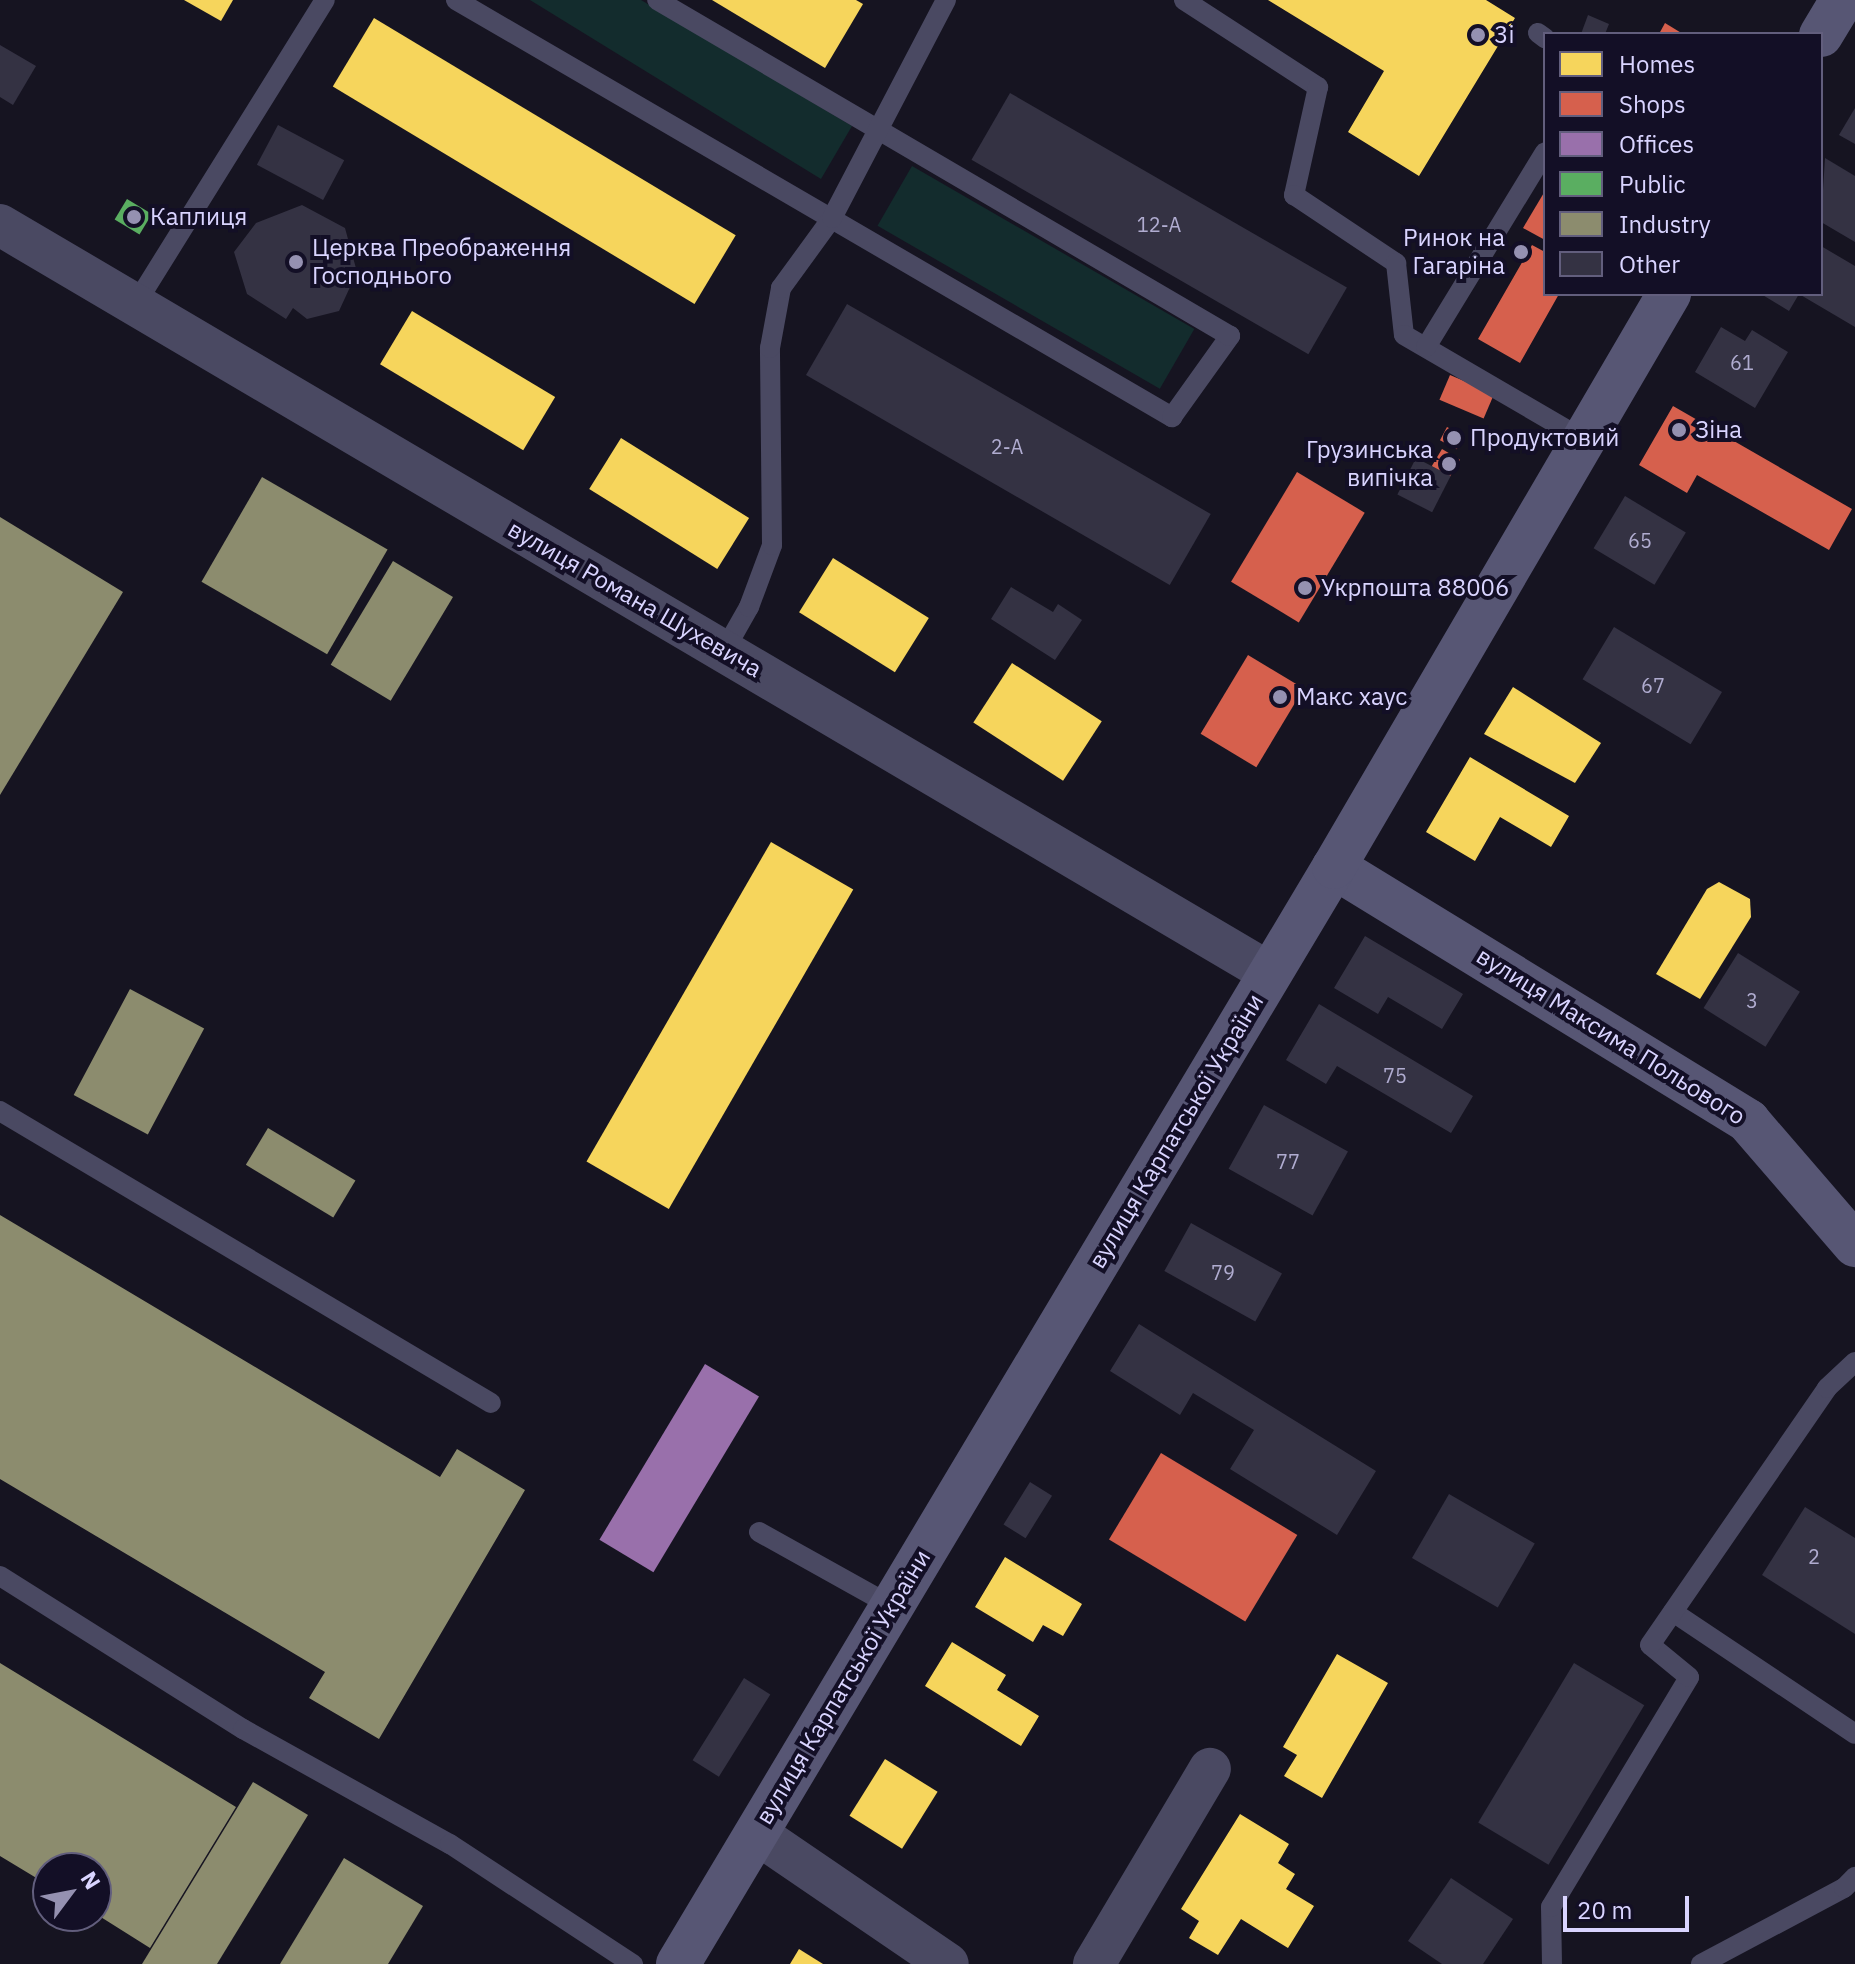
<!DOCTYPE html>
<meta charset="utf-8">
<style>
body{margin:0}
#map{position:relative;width:1855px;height:1964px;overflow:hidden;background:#161421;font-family:"IBM Plex Sans",sans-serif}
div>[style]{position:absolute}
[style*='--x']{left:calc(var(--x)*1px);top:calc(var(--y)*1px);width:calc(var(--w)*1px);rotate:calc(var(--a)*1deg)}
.green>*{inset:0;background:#132c2d;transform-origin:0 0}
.homes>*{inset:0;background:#f6d55c;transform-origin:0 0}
.shops>*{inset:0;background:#d6604d;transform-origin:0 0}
.offices>*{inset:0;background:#9970ab;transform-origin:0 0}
.public>*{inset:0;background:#5aae61;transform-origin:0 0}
.industry>*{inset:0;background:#8c8c6e;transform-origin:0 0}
.building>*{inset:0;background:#343243;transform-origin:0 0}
.lane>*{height:20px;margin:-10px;padding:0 10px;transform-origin:10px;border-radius:10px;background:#4a4962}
.street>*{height:42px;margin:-21px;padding:0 21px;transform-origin:21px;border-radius:21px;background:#4a4962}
.secondary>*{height:44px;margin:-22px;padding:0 22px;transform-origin:22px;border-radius:22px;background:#575674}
.dots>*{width:22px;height:22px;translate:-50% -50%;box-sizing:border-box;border:4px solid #130f26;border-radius:50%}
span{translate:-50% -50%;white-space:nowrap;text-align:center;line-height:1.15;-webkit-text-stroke:8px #130f26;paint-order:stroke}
.number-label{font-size:20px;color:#b0acd0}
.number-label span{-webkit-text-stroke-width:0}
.poi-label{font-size:24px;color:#d9d4ff}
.left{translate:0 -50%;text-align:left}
.right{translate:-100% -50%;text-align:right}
.street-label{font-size:24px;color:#d9d4ff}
.legend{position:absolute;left:1543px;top:32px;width:280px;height:264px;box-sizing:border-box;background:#130f26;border:2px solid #625e7d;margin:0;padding:10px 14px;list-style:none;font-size:24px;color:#d9d4ff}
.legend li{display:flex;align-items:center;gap:16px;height:40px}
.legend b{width:40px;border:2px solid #625e7d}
.north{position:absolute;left:32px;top:1852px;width:80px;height:80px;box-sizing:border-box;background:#130f26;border:2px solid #625e7d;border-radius:50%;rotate:58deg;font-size:22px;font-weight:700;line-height:32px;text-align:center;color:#d9d4ff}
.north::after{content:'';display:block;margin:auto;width:28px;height:36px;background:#9591b1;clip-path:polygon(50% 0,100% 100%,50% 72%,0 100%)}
.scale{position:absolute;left:1563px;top:1896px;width:126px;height:36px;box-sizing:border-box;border:4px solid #d9d4ff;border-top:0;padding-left:10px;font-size:24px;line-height:28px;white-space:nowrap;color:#d9d4ff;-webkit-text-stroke:6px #130f26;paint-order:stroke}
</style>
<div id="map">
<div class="green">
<i style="clip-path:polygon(530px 0,641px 0,852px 126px,821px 179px)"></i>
<i style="left:912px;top:166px;width:326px;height:69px;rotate:30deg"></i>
</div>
<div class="homes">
<i style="clip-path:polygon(184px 0,233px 0,221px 21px)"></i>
<i style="clip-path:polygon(712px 0,856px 0,863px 4px,825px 68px)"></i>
<i style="clip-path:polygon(1268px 0,1486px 0,1515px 18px,1419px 176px,1348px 132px,1384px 71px)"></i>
<i style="left:374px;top:18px;width:422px;height:80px;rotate:31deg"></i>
<i style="left:412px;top:311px;width:167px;height:62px;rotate:31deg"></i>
<i style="left:621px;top:438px;width:151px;height:60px;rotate:32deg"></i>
<i style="left:833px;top:558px;width:113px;height:64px;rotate:32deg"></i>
<i style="left:1012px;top:663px;width:107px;height:71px;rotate:33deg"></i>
<i style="clip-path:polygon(1513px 687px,1601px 743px,1575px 783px,1484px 734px)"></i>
<i style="clip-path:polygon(1470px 757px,1569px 816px,1551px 847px,1500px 817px,1475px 861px,1426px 832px)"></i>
<i style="left:771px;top:842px;width:95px;height:369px;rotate:30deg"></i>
<i style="clip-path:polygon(1719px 882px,1750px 899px,1751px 917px,1700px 999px,1656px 974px,1707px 889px)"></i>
<i style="clip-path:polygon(1005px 1557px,1082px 1604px,1063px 1636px,1043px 1625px,1033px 1642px,975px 1607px)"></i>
<i style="clip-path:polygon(952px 1642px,1006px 1675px,997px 1690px,1039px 1716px,1021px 1746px,925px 1686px)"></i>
<i style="clip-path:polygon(1337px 1654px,1388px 1683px,1322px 1798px,1284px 1776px,1297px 1755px,1283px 1747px)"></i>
<i style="left:885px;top:1759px;width:62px;height:67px;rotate:32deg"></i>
<i style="clip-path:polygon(1240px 1814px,1289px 1844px,1278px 1863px,1295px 1874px,1286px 1889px,1314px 1906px,1288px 1948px,1241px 1919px,1218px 1955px,1189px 1938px,1199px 1921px,1181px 1909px)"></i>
<i style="clip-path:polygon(799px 1949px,823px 1964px,790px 1964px)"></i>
</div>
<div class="shops">
<i style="clip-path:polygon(1665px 23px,1683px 34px,1659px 34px)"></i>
<i style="clip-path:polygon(1545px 191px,1545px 240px,1523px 228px)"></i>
<i style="clip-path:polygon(1532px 245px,1545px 252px,1545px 294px,1559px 294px,1520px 363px,1478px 339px)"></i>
<i style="left:1450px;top:375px;width:48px;height:27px;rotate:23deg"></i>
<i style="clip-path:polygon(1673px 406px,1852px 509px,1829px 550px,1697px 475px,1687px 493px,1639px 465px)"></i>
<i style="left:1447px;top:427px;width:19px;height:15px;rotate:28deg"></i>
<i style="left:1442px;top:449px;width:21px;height:20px;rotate:31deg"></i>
<i style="left:1297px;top:472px;width:79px;height:128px;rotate:31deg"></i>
<i style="left:1248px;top:655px;width:65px;height:92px;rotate:31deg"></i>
<i style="left:1161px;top:1453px;width:159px;height:101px;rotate:31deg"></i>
</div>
<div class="offices">
<i style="left:705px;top:1364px;width:63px;height:205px;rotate:31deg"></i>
</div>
<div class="public">
<i style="left:127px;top:199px;width:29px;height:24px;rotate:31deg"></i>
</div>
<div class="industry">
<i style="left:262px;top:477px;width:145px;height:121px;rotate:30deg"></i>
<i style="clip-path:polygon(0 517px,123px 592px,0 795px)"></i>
<i style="left:393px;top:561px;width:70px;height:121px;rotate:31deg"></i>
<i style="left:130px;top:989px;width:84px;height:120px;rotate:28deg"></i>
<i style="left:268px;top:1128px;width:102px;height:43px;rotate:31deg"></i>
<i style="clip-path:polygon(0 1215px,440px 1477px,457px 1449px,525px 1490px,379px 1739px,309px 1698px,325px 1672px,0 1479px)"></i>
<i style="clip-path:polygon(0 1663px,236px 1807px,150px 1948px,96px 1914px,96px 1868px,48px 1868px,48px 1885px,0 1856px)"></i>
<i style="clip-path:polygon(253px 1782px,308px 1815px,217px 1964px,142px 1964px)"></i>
<i style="clip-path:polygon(344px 1858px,423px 1906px,388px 1964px,280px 1964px)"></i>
</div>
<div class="building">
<i style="clip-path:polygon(1588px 15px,1609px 24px,1605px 34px,1581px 34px)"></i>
<i style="clip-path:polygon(0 45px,36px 66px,13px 105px,0 97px)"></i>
<i style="left:1010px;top:93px;width:389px;height:77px;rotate:30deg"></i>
<i style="clip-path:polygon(1855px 108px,1855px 144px,1839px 135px)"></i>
<i style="left:278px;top:125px;width:75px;height:45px;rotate:28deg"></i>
<i style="clip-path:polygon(1825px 158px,1855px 176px,1855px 242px,1821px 222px)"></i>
<i style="clip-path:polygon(302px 205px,345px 228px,357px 272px,339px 311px,307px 319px,293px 308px,286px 319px,247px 294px,234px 252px,256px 223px)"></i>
<i style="clip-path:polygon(1821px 246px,1855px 266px,1855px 327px,1799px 294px,1789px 311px,1761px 294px,1821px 294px)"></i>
<i style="left:847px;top:304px;width:420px;height:82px;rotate:30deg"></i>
<i style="clip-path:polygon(1721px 327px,1745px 341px,1752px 330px,1788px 352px,1755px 408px,1695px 372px)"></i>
<i style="left:1416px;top:458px;width:39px;height:41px;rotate:27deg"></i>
<i style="left:1625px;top:496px;width:71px;height:61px;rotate:31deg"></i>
<i style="clip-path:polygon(1011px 587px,1053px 612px,1058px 604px,1082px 620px,1055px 660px,991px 619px)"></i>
<i style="left:1614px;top:627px;width:126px;height:61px;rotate:31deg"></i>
<i style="clip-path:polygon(1365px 936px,1463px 994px,1442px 1029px,1388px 997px,1378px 1014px,1334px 988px)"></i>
<i style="left:1738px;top:953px;width:73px;height:65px;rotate:32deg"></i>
<i style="clip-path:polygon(1319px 1004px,1473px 1096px,1451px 1133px,1337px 1066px,1326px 1084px,1286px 1060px)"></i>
<i style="left:1264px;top:1105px;width:96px;height:73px;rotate:29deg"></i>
<i style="left:1191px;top:1223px;width:104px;height:55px;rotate:29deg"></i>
<i style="clip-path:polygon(1139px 1324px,1376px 1471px,1337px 1535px,1230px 1469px,1254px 1430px,1193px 1393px,1180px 1415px,1110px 1371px)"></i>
<i style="left:1030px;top:1482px;width:26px;height:50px;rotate:32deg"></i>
<i style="left:1449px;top:1494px;width:99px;height:74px;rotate:30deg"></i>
<i style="clip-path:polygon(1805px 1507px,1855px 1538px,1855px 1634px,1762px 1575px)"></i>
<i style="left:1574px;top:1663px;width:82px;height:186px;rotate:31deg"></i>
<i style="left:744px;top:1678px;width:31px;height:97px;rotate:32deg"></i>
<i style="clip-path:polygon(1451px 1878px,1513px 1919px,1483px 1964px,1442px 1964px,1408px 1941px)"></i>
</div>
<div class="lane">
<i style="--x:456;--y:0;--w:829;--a:30.22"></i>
<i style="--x:1172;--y:417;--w:100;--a:-54.4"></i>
<i style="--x:1230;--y:336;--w:664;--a:-149.61"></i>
<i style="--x:1184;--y:0;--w:160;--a:33"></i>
<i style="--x:1318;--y:87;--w:111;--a:102.5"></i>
<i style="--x:1294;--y:195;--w:123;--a:33.7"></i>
<i style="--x:1396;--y:263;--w:72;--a:83.7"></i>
<i style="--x:1404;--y:335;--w:207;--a:30.2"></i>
<i style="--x:1538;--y:33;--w:9;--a:36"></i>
<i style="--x:135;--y:305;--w:359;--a:-58.1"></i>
<i style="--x:1426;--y:347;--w:228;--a:-58.6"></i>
<i style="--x:724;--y:651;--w:51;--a:-60.4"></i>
<i style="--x:749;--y:607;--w:66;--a:-69.6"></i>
<i style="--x:772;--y:545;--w:197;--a:-90.6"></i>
<i style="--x:770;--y:348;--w:61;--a:-79.6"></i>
<i style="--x:781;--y:288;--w:87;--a:-53.9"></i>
<i style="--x:832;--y:218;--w:246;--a:-62.4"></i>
<i style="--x:0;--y:1111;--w:571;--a:30.74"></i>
<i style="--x:759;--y:1532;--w:152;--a:29.1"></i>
<i style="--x:0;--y:1576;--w:287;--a:32.2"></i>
<i style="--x:243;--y:1729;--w:237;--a:29.1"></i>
<i style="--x:450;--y:1844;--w:219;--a:33.3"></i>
<i style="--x:1673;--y:1612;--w:219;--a:33.8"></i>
<i style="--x:1552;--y:1964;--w:57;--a:-91"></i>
<i style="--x:1551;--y:1907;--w:268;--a:-59"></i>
<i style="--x:1689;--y:1677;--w:50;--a:-140.6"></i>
<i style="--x:1650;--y:1645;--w:312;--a:-55.4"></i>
<i style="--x:1827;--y:1388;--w:38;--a:-43"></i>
<i style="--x:1701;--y:1964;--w:162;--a:-28"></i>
<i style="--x:1844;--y:1888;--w:16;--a:-45"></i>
</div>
<div class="street">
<i style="--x:0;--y:225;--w:1474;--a:30.5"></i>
<i style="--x:756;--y:1833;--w:232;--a:34.3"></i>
<i style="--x:1094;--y:1964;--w:227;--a:-59.3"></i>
</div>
<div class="secondary">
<i style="--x:1821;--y:35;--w:41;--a:-59"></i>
<i style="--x:1334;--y:867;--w:486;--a:31.5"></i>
<i style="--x:1748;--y:1121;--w:164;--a:49.2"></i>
<i style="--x:678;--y:1964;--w:1278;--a:-59.12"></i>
<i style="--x:1334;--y:867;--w:664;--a:-59.69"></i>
</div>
<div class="dots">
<i style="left:1478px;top:35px;background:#9591b1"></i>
<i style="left:134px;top:217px;background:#9591b1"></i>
<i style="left:1521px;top:252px;background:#9591b1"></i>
<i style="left:296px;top:262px;background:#9591b1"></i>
<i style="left:1679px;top:430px;background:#9591b1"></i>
<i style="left:1454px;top:438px;background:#9591b1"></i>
<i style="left:1449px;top:464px;background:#9591b1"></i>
<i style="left:1305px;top:588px;background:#9591b1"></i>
<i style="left:1280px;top:697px;background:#9591b1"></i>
</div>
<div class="number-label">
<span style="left:1159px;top:224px">12-А</span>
<span style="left:1742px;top:362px">61</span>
<span style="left:1007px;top:446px">2-А</span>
<span style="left:1640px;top:540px">65</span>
<span style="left:1653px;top:685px">67</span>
<span style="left:1752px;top:1000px">3</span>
<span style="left:1395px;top:1075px">75</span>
<span style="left:1288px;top:1161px">77</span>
<span style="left:1223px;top:1272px">79</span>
<span style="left:1814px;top:1556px">2</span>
</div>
<div class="poi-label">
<span class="left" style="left:1494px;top:35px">3і</span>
<span class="left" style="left:150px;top:217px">Каплиця</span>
<span class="right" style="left:1505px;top:252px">Ринок на<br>Гагаріна</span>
<span class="left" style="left:312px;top:262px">Церква Преображення<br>Господнього</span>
<span class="left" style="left:1695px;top:430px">Зіна</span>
<span class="left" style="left:1470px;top:438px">Продуктовий</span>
<span class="right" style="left:1433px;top:464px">Грузинська<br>випічка</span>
<span class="left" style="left:1321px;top:588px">Укрпошта 88006</span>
<span class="left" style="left:1296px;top:697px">Макс хаус</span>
</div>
<div class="street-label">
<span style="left:635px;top:599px;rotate:30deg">вулиця Романа Шухевича</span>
<span style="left:1611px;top:1036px;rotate:32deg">вулиця Максима Польового</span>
<span style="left:1176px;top:1131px;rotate:-59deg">вулиця Карпатської України</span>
<span style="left:843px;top:1687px;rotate:-59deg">вулиця Карпатської України</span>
</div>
<ul class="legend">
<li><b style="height:22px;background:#f6d55c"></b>Homes</li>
<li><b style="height:22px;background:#d6604d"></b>Shops</li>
<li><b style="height:22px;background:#9970ab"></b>Offices</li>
<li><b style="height:22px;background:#5aae61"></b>Public</li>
<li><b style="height:22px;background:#8c8c6e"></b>Industry</li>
<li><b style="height:22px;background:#343243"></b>Other</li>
</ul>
<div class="north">N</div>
<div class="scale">20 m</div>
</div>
